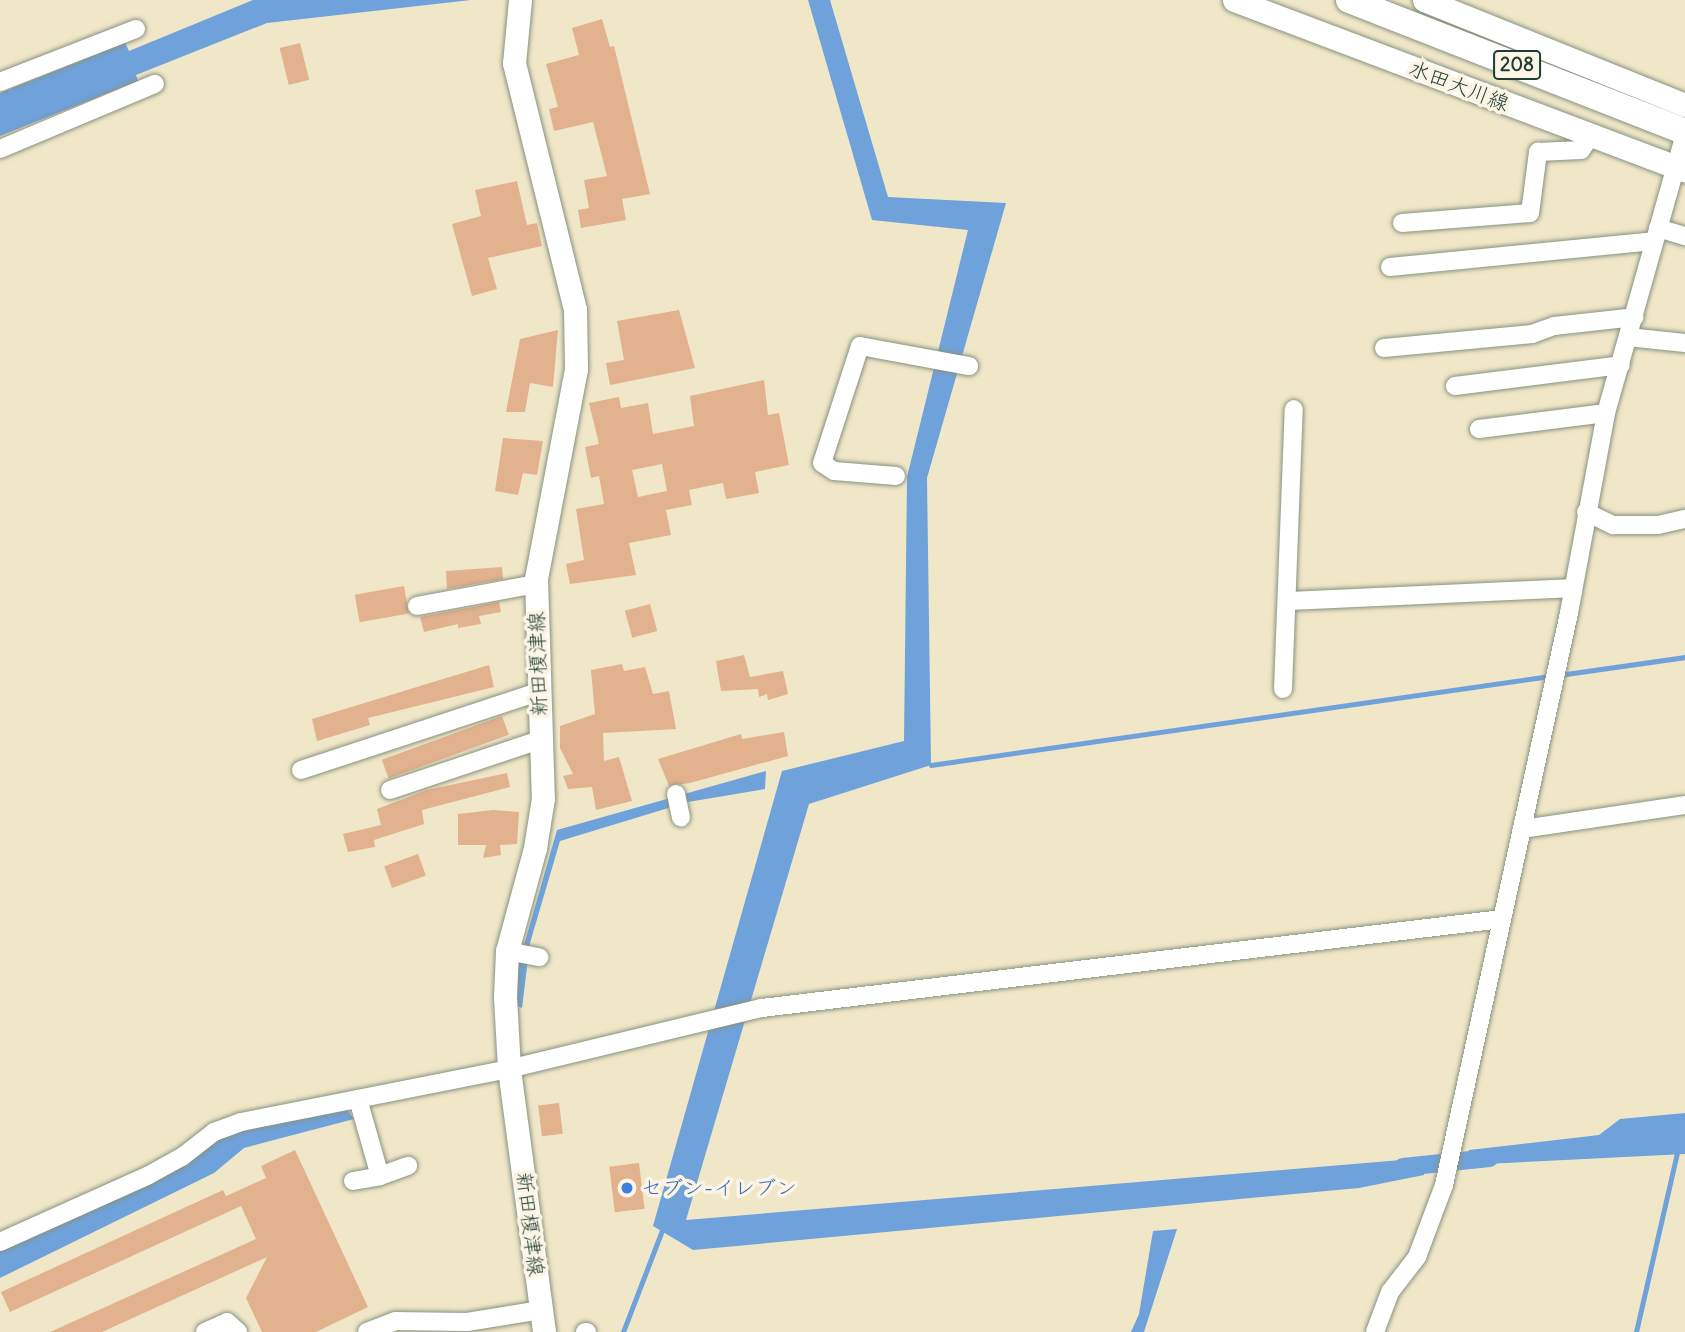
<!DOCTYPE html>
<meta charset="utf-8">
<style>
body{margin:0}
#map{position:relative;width:1685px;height:1332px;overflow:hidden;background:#f0e7c9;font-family:Delius,"Klee One",sans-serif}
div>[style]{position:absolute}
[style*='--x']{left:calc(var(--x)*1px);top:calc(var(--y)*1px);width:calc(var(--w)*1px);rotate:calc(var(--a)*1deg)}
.water>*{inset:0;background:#6fa2db}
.stream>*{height:4.5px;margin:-2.25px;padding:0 2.25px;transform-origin:2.25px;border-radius:2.25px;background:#6fa2db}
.canal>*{height:18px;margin:-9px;padding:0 9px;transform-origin:9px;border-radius:9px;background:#6fa2db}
.building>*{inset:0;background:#e2b18e;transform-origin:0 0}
.roads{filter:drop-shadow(0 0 2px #88927e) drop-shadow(0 0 2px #88927e)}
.minor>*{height:18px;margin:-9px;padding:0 9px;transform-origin:9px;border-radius:9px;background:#fff}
.major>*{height:23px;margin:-11.5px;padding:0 11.5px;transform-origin:11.5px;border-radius:11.5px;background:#fff}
.highway>*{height:26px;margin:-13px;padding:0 13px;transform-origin:13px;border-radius:13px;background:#fff}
.dots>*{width:19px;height:19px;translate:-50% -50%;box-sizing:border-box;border:4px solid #fcf5e5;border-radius:50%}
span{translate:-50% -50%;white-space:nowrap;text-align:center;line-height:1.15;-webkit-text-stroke:7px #fcf5e5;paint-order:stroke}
.shield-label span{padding:2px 5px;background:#fcf5e5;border:2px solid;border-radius:5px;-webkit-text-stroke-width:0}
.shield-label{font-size:19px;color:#1f3d34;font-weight:700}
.street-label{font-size:21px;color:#1f3d34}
.shop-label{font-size:21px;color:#366cbe}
.left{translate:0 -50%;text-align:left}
</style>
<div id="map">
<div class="water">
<i style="clip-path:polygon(253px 0,471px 0,267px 23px,136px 75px,138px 81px,0 136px,0 93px,125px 43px,129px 51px)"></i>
<i style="clip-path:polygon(808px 0,830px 0,888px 197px,1006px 203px,927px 478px,931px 765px,809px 804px,686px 1220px,1425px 1158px,1424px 1175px,1359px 1188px,693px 1250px,653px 1226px,782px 771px,904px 741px,907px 477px,968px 230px,872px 220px)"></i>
<i style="clip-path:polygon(766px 771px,765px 789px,688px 802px,560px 841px,530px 943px,522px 1008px,515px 1005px,516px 973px,557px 830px)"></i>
<i style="clip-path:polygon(346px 1108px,354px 1119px,244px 1148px,214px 1173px,0 1278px,0 1250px,183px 1166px,226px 1135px)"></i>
<i style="clip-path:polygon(1685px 1113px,1685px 1154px,1466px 1165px,1469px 1150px,1599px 1135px,1620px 1119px)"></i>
<i style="clip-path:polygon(1177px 1229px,1144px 1332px,1131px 1332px,1139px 1314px,1153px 1231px)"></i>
</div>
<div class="stream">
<i style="--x:1559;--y:675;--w:127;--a:-8.1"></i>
<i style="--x:931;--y:765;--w:625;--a:-8.18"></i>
<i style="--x:623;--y:1332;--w:111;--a:-69"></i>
<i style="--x:1636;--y:1332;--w:188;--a:-77.1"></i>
</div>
<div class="canal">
<i style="--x:1403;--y:1167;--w:87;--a:-5.9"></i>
</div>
<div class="building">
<i style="clip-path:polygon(602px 19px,610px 47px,614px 46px,650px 194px,622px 199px,626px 220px,581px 228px,578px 210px,589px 208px,584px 180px,607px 176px,593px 122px,554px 131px,549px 109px,558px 107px,546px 64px,579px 55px,572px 28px)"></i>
<i style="left:300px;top:43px;width:38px;height:21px;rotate:76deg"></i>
<i style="clip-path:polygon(517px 181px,527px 225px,537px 223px,542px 246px,488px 258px,497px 289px,472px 296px,452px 224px,481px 216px,475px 190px)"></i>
<i style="clip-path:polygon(679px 310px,695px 368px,610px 385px,606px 363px,624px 360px,617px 321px)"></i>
<i style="clip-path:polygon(558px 330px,553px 387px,530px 383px,525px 412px,506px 412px,520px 339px)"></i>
<i style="clip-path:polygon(evenodd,764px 380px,768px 415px,779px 413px,789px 465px,755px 472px,759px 493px,726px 499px,723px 483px,689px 490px,692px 505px,666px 510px,671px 535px,629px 543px,636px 575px,570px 584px,566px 564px,584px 560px,576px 509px,604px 504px,599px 476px,591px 478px,585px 447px,599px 444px,589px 403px,619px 397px,621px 408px,648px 403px,653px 434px,694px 426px,690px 396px,764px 380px,662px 464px,667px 491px,638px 497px,632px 470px,662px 464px)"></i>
<i style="clip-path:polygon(503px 438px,543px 441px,537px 475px,523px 473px,518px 495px,495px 491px)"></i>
<i style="clip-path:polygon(502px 567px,503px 579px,447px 589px,446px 571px)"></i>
<i style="left:404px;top:586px;width:28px;height:50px;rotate:80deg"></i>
<i style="clip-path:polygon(499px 602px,501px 612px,479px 616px,481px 624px,458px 628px,458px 624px,424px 632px,420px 617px)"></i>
<i style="left:650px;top:604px;width:28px;height:26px;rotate:75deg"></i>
<i style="clip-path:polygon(744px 655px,750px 677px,783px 671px,788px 694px,768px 700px,767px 694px,759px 697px,758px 689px,721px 691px,716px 661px)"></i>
<i style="clip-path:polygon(622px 664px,624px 671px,645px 667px,653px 694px,669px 691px,676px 729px,603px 733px,604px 761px,619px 757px,632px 801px,596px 810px,592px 787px,568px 789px,563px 776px,573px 774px,560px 748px,560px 726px,595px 714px,591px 670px)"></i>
<i style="clip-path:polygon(489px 665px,494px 687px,368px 718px,370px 725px,317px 741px,312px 719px)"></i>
<i style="left:502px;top:716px;width:20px;height:128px;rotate:70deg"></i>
<i style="clip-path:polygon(784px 732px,788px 756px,690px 783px,669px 786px,658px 759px,741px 734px,742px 739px)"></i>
<i style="clip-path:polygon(507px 773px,510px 787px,422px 810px,424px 824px,374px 840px,375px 847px,348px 852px,343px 834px,381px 825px,377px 809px,427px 790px)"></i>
<i style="clip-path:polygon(493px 810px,519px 812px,517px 844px,500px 845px,501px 855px,483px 858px,486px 845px,458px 845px,458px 814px)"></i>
<i style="left:418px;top:854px;width:23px;height:36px;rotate:70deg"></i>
<i style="left:559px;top:1103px;width:31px;height:21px;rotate:83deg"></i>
<i style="clip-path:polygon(295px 1150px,368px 1307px,316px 1332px,262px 1332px,246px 1298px,267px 1257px,102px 1332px,50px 1332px,256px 1239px,241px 1206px,10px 1312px,1px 1292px,223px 1190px,226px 1196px,266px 1178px,261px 1166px)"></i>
<i style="left:639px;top:1163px;width:46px;height:30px;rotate:83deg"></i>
</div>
<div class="roads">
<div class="minor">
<i style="--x:0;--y:82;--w:146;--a:-21.3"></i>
<i style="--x:0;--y:149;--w:168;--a:-22.8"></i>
<i style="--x:1402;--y:223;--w:128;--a:-4.5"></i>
<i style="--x:1530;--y:213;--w:62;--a:-82.5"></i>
<i style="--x:1538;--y:152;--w:43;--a:-2.7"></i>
<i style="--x:1581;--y:150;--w:16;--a:-55"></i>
<i style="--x:1658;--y:228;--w:28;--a:17"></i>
<i style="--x:1390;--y:267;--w:265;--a:-5.6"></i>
<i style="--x:1628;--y:337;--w:57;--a:6"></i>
<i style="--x:1384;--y:348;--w:149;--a:-5.4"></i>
<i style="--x:1532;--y:334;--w:23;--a:-20"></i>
<i style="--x:1554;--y:326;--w:81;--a:-6.3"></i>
<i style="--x:1455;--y:386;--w:167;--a:-7.2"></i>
<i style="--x:1479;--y:429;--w:128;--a:-7.2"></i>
<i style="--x:896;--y:476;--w:62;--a:-175.4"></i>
<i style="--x:834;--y:471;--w:14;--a:-146"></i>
<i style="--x:822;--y:463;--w:123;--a:-72"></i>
<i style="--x:860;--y:346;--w:111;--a:10.4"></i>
<i style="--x:1586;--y:512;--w:30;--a:26"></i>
<i style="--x:1613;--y:525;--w:45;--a:0"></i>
<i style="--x:1658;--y:525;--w:28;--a:-13"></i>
<i style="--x:1287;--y:601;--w:285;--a:-2.6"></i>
<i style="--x:417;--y:606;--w:121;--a:-10.5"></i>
<i style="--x:1283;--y:689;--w:280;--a:-87.8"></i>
<i style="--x:301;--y:770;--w:250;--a:-18.2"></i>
<i style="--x:390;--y:790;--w:160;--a:-18.5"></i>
<i style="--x:676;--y:794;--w:24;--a:78"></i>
<i style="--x:1522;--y:829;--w:165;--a:-8.4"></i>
<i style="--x:507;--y:951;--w:33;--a:11"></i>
<i style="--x:358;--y:1099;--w:80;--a:74.1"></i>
<i style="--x:380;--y:1176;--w:30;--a:-20"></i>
<i style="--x:353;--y:1181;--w:27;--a:-10"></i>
<i style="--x:0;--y:1242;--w:163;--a:-24.2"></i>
<i style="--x:149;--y:1175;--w:38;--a:-29"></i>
<i style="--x:182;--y:1157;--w:41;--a:-38"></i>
<i style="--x:214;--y:1132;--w:29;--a:-20"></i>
<i style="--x:241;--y:1122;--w:273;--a:-11.2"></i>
<i style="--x:509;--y:1069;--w:260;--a:-13.6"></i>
<i style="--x:762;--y:1008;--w:745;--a:-6.86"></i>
<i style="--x:205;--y:1332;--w:24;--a:-24"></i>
<i style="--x:227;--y:1322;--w:15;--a:42"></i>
<i style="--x:367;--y:1332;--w:30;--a:-21"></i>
<i style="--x:395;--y:1321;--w:72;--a:0.8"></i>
<i style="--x:467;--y:1322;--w:75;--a:-9.2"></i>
<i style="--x:585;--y:1332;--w:2;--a:0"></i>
<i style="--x:1375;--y:1332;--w:43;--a:-69.4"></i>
<i style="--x:1390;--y:1292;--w:44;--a:-52.4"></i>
<i style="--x:1417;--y:1257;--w:77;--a:-69.4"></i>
<i style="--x:1444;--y:1185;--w:585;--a:-77.67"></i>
<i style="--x:1569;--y:613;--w:203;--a:-79.5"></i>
<i style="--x:1606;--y:413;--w:291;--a:-74.2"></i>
</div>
<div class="major">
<i style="--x:520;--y:0;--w:63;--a:95.4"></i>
<i style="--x:514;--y:63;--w:253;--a:76.1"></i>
<i style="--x:575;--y:309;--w:60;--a:89"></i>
<i style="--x:576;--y:369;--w:214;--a:100.8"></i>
<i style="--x:536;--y:579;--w:219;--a:88.2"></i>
<i style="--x:543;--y:798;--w:51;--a:99.1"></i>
<i style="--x:535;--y:848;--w:107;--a:105.2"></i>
<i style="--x:507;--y:951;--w:46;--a:92.5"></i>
<i style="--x:505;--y:997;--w:72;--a:86.8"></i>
<i style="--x:509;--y:1069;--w:265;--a:82.4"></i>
<i style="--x:1234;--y:0;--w:482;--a:20.7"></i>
<i style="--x:1424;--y:0;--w:281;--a:21.9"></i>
</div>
<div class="highway">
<i style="--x:1349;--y:0;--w:361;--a:21.4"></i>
</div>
</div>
<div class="dots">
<i style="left:627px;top:1188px;background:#3f7fe0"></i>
</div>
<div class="shield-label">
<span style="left:1517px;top:65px">208</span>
</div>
<div class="street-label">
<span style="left:1459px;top:86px;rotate:21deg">水田大川線</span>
<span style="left:538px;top:664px;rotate:-92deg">新田榎津線</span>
<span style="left:530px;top:1224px;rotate:83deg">新田榎津線</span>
</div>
<div class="shop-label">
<span class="left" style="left:641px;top:1188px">セブン-イレブン</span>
</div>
</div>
